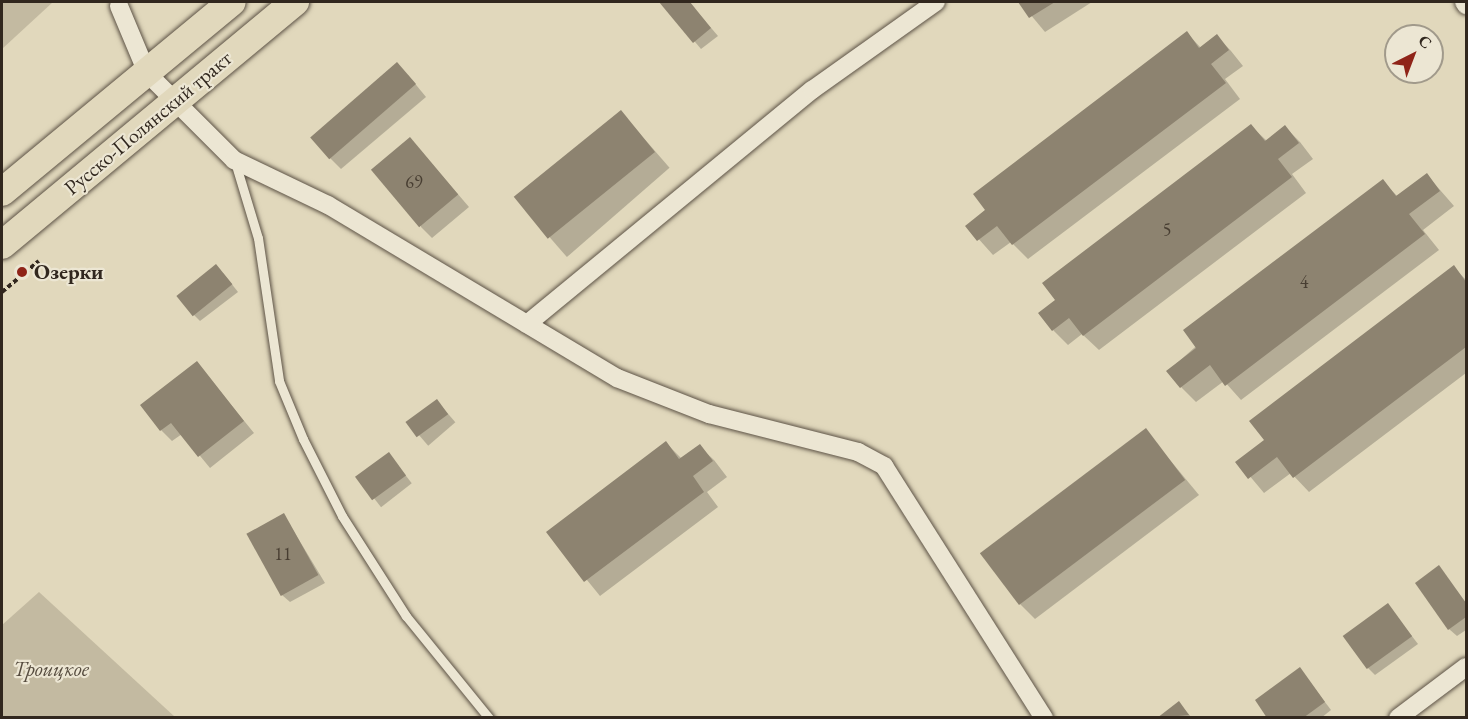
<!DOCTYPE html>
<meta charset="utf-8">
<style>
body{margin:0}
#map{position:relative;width:1468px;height:719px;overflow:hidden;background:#e1d8bc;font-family:"EB Garamond",serif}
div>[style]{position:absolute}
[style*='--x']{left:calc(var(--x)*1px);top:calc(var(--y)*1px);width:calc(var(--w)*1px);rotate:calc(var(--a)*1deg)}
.green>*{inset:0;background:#c3baa1}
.shadow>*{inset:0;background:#0003;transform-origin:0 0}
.building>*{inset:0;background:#8d8370;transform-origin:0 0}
.path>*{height:4px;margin-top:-2px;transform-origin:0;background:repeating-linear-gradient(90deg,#31271e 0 4.5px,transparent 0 7.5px)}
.roads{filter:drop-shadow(0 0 2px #5d5346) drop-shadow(0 0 2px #5d5346)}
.lane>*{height:9px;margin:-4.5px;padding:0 4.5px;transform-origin:4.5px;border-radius:4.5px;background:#ece6d3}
.street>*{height:18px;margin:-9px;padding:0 9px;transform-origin:9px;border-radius:9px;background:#ece6d3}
.primary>*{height:28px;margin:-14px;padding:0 14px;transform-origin:14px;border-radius:14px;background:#e1d8bc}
.dots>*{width:16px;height:16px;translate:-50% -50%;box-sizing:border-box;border:3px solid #ece6d3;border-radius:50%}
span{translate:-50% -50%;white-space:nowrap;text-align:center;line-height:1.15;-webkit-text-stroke:4.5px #ece6d3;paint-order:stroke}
.number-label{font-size:18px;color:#483e32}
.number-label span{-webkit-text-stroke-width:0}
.street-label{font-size:21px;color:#31271e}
.poi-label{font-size:21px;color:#31271e;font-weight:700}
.left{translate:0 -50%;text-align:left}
.park-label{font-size:21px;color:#564c3f;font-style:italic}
.frame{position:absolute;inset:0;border:3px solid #31271e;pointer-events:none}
.north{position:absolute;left:1384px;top:24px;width:60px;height:60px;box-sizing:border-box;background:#ece6d3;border:2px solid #a19a8b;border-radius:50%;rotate:42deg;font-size:16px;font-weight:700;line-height:24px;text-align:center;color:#31271e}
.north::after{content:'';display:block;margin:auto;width:21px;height:27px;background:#8f2418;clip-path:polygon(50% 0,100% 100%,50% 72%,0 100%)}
</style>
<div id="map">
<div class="green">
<i style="clip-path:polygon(2px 2px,53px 2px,2px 49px)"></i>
<i style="clip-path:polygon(39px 592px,175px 717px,2px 717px,2px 625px)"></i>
</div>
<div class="shadow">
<i style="clip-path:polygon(661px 2px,689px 2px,718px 36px,701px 49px)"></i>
<i style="clip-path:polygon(1020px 2px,1092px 2px,1045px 32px)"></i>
<i style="clip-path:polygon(1187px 33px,1201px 48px,1217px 36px,1231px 51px,1243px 66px,1225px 79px,1240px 99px,1028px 259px,1011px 242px,993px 255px,967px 226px)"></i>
<i style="clip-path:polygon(408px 75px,426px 97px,341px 169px,330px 158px)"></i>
<i style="left:621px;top:112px;width:74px;height:136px;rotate:49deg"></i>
<i style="clip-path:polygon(1251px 126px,1267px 141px,1285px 127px,1300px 142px,1313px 159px,1292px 174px,1306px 193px,1099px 350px,1082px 334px,1068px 345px,1053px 330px)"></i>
<i style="clip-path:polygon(421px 151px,469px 207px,432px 238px,421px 227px)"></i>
<i style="clip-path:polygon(1427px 175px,1454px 206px,1423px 230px,1439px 250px,1241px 400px,1224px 381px,1196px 402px,1181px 387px,1168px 371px,1383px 181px,1398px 197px)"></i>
<i style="clip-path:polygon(1454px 267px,1466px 280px,1466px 373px,1309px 492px,1291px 473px,1264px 493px,1238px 462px,1266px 441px)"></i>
<i style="clip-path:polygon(223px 273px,238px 292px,200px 321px,193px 314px)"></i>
<i style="clip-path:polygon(197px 363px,254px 433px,210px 468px,182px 434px,172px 441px,161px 430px)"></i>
<i style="left:437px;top:401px;width:28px;height:36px;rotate:49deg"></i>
<i style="clip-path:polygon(1145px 430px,1199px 495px,1035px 619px,1020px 604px)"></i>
<i style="clip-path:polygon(666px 443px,682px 459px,699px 446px,714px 460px,727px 477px,707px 492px,718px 507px,600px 596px,548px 532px)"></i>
<i style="left:389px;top:454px;width:37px;height:39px;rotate:52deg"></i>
<i style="clip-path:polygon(284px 515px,325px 583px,290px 602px,282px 595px)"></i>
<i style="clip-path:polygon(1439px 567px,1466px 603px,1466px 630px,1457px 636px,1449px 629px)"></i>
<i style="clip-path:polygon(1388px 605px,1418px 644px,1375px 675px,1368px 668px)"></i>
<i style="clip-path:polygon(1300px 669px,1331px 710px,1321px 718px,1269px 718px)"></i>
<i style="clip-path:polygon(1179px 703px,1192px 718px,1159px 718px)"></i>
</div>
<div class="building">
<i style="clip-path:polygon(659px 2px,690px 2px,711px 28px,693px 43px)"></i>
<i style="clip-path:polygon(1018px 2px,1055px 2px,1029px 18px)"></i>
<i style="clip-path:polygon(1187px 31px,1199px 48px,1217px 34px,1229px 50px,1211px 64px,1226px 83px,1012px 245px,997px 226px,977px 241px,965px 226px,985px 210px,973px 194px)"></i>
<i style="left:397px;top:62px;width:29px;height:115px;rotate:49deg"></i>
<i style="left:621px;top:110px;width:54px;height:138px;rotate:51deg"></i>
<i style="clip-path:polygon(1251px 124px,1265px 141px,1285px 125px,1299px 143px,1278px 159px,1292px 177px,1083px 336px,1069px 318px,1052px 331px,1038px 313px,1055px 300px,1042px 283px)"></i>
<i style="left:410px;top:137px;width:75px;height:51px;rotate:50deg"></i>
<i style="clip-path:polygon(1427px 173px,1440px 191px,1409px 214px,1425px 234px,1225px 386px,1210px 365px,1180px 388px,1166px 371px,1196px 348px,1183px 330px,1383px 179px,1396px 196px)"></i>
<i style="left:216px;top:264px;width:26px;height:51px;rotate:51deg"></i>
<i style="clip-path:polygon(1454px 265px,1466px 282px,1466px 347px,1293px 478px,1277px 457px,1248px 479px,1235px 462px,1264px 440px,1249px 421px)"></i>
<i style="clip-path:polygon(197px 361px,244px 421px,198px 457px,171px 423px,160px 431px,140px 405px)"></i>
<i style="left:437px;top:399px;width:19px;height:39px;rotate:54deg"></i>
<i style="left:1146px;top:428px;width:65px;height:208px;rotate:53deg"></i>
<i style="clip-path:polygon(666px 441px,679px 459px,700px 444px,713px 461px,693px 476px,704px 492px,584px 582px,546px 532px)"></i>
<i style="left:389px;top:452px;width:29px;height:42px;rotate:54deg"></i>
<i style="left:284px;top:513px;width:71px;height:43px;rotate:61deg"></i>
<i style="clip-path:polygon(1439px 565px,1466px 603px,1466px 617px,1448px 630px,1415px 583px)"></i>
<i style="left:1388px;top:603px;width:41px;height:56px;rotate:54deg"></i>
<i style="clip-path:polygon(1300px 667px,1325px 702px,1303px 718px,1267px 718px,1255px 700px)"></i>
<i style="clip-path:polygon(1179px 701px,1189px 715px,1157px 718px)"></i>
</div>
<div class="path">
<i style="--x:2;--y:292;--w:48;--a:-40"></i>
</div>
<div class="roads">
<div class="lane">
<i style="--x:235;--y:162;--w:79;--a:73.2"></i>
<i style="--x:258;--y:238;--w:145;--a:81.6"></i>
<i style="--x:279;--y:381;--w:63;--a:67.5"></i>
<i style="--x:303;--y:439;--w:86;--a:63.1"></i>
<i style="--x:342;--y:516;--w:119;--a:57.4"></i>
<i style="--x:406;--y:616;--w:132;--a:50.9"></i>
</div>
<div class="street">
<i style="--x:1464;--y:2;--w:4;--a:56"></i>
<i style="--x:119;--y:6;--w:73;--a:67.3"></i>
<i style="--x:147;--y:73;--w:123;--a:45"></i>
<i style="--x:234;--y:160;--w:104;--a:25.6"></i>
<i style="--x:328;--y:205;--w:337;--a:30.9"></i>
<i style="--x:617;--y:378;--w:99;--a:21.4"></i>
<i style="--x:709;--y:414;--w:154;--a:14.3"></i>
<i style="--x:858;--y:452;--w:30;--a:28"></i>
<i style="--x:884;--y:466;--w:299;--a:57.6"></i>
<i style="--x:527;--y:324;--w:369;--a:-39.4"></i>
<i style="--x:812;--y:90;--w:152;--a:-35.4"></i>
<i style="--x:1398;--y:718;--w:85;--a:-36.9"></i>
</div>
<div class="primary">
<i style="--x:2;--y:192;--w:298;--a:-39.6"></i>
<i style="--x:2;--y:245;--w:381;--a:-39.7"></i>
</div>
</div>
<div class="dots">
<i style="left:22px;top:272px;background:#8f2418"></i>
</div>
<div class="number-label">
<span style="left:414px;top:182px">69</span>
<span style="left:1167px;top:230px">5</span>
<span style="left:1304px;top:282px">4</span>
<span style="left:283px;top:554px">11</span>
</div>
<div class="street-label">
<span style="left:148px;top:123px;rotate:-40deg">Русско-Полянский тракт</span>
</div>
<div class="poi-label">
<span class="left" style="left:34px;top:272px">Озерки</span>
</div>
<div class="park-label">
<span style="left:51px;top:669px">Троицкое</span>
</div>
<div class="frame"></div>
<div class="north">С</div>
</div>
